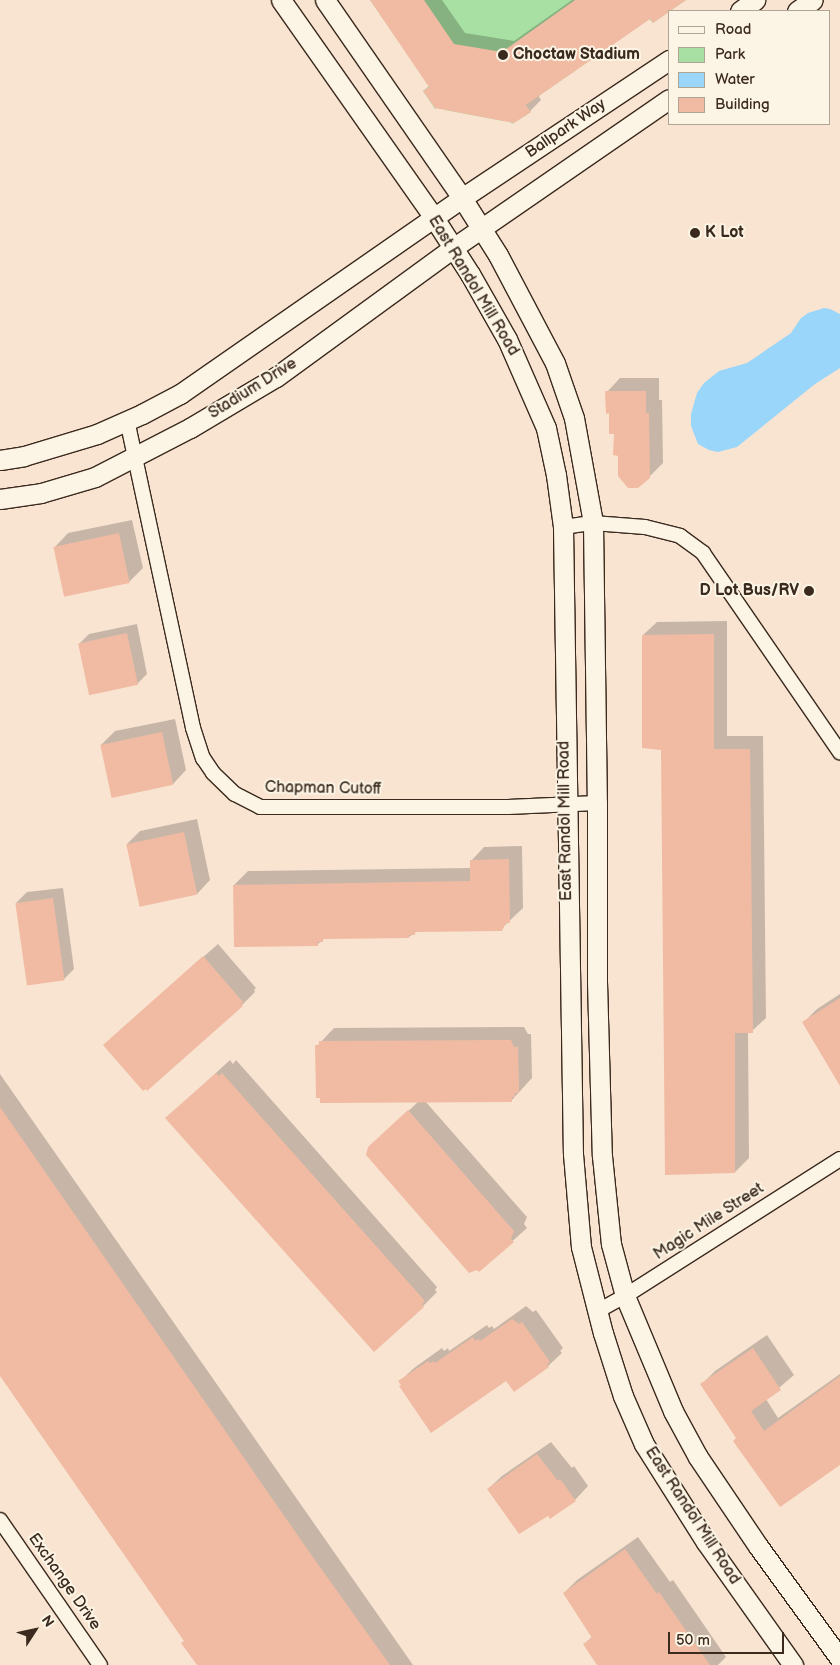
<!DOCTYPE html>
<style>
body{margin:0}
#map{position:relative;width:840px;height:1665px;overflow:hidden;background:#f9e4d1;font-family:"Balsamiq Sans",sans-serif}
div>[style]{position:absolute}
.green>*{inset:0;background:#a8dfa2}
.water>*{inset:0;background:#99d6fa}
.shadow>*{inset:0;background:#0003}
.building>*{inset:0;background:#f1bba3;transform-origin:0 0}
.roads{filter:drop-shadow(1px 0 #3b2a1e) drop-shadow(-1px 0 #3b2a1e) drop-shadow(0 1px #3b2a1e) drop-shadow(0 -1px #3b2a1e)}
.street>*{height:14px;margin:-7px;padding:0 7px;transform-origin:7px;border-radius:7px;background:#fcf5e5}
.secondary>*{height:19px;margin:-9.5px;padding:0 9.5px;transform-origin:9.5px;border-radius:9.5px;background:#fcf5e5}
.dots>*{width:14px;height:14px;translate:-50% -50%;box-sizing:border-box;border:2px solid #fcf5e5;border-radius:50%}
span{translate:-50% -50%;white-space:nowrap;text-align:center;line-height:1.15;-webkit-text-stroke:4px #fcf5e5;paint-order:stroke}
.poi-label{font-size:16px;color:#3b2a1e;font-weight:700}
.left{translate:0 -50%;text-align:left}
.right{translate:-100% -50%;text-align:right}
.street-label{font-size:16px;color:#3b2a1e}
.legend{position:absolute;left:668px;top:10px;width:162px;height:115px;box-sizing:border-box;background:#fcf5e5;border:1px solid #afa495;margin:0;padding:6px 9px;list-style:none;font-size:15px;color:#3b2a1e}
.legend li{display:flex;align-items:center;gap:10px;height:25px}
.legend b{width:25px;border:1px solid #afa495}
.north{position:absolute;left:10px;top:1605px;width:50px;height:50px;-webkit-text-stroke:4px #fcf5e5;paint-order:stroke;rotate:55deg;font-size:14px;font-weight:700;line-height:20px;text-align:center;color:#3b2a1e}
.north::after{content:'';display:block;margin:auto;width:18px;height:22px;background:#3b2a1e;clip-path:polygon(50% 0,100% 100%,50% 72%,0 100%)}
.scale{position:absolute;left:668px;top:1632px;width:116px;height:22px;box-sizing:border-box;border:2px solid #3b2a1e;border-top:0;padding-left:6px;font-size:15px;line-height:18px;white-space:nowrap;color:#3b2a1e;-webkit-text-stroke:4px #fcf5e5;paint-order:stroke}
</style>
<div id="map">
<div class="green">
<div style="clip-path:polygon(370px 0,686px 0,653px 23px,649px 19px,526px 105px,531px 112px,512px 124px,508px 118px,503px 121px,445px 110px,441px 105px,435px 109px,423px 91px,429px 86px)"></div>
</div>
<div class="water">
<div style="clip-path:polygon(824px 308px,830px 309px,840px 314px,840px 368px,815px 384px,737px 447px,718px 452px,709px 450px,698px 444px,691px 426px,691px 414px,697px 393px,704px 383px,719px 371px,747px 363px,791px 333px,801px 318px,808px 313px)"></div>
</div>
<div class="shadow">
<div style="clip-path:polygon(371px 0,442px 0,465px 33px,514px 41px,572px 0,684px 0,650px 17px,538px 95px,541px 100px,530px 111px,424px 91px,430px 86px)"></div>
<div style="clip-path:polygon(620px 378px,659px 378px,659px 400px,662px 400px,663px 463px,649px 477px,619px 455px,607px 392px)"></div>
<div style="clip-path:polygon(132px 520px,143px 568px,129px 582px,55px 547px,68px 533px)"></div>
<div style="clip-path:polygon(727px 621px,727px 736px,763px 736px,766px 1018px,752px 1031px,748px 1031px,749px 1158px,735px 1172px,643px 635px,657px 622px)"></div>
<div style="clip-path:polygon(137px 624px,147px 674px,137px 684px,79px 644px,89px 634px)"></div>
<div style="clip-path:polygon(175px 719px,186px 770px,173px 784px,112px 797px,101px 745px,115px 731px)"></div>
<div style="clip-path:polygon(197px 819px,210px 880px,197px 894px,127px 844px,140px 831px)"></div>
<div style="clip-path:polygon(522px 846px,523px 908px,501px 929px,417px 931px,409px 937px,325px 938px,317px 945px,234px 885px,248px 871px,471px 868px,471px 861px,484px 847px)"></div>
<div style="clip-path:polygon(63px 888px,74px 969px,64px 979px,16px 903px,27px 892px)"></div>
<div style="clip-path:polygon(218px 944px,256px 988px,254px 990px,255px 992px,242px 1005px,118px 1032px)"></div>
<div style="clip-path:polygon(840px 994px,840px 1081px,804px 1022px,817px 1009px)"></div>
<div style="clip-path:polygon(524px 1027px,528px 1034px,531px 1034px,532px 1078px,511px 1101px,425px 1101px,527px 1217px,524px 1224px,527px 1228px,479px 1271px,384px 1134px,419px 1101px,317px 1046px,334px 1028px)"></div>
<div style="clip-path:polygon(230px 1060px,233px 1064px,236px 1060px,437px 1287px,435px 1290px,437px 1292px,423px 1306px,181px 1105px)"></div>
<div style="clip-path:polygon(0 1074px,413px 1665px,199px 1665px,186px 1640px,0 1374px)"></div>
<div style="clip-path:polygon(526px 1306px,533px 1312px,536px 1310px,563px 1348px,560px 1351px,562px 1353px,548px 1366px,507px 1379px,402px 1384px,400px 1381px,414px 1368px,442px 1348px,444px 1351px,448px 1348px,449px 1351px,487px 1325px,489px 1328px,492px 1326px,494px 1329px)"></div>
<div style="clip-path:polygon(767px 1335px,794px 1375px,766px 1399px,778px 1418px,840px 1374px,840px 1464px,738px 1438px,702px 1384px,715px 1371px)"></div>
<div style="clip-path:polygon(551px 1442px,572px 1468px,574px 1466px,588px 1486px,575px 1500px,548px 1514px,488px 1489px,502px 1476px)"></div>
<div style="clip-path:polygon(638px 1537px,670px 1582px,673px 1580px,726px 1657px,718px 1665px,599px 1665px,584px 1644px,592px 1637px,564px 1593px,577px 1580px)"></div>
</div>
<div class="building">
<div style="clip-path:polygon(370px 0,424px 0,454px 44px,502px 52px,575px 0,686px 0,653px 23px,650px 19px,526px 105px,531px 112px,514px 123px,435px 108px,423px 91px,429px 87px)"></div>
<div style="clip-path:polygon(605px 391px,646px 391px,646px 413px,649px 413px,650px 478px,638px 488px,628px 488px,618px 476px,618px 456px,613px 455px,614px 434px,609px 434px,609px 413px,606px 414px)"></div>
<div style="left:119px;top:533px;width:51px;height:67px;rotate:78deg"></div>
<div style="left:127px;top:633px;width:53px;height:50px;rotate:78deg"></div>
<div style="clip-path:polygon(714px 634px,714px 749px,750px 749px,753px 1033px,735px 1033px,735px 1173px,665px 1175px,661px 750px,642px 748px,642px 635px)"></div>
<div style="left:162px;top:732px;width:54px;height:63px;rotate:78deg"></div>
<div style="left:184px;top:832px;width:64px;height:59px;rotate:78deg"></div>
<div style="clip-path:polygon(509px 859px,510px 923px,506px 923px,502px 931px,415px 932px,415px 935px,409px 935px,409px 938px,323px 939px,323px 942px,318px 942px,318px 946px,234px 947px,233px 885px,470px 881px,470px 860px)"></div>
<div style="left:53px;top:898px;width:83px;height:38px;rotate:82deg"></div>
<div style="clip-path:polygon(203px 956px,243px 1002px,241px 1004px,243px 1006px,147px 1091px,146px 1089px,143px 1091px,103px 1045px)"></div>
<div style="clip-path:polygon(840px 998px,840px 1086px,802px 1022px)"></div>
<div style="clip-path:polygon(511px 1040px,514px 1047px,518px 1047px,519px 1087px,519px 1093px,515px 1093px,515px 1097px,512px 1097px,512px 1102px,320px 1103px,320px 1098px,316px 1098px,315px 1045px,319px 1045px,319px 1041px)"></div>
<div style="clip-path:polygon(216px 1073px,219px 1076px,222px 1073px,425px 1301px,422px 1304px,424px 1307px,374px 1352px,165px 1118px)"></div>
<div style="clip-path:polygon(0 1107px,310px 1553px,390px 1665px,197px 1665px,181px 1643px,184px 1641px,0 1376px)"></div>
<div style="clip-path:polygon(408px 1110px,514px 1231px,511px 1239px,514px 1242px,479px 1272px,477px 1270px,469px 1273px,366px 1155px,368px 1147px)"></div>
<div style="clip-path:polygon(512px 1319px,519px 1324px,522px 1322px,550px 1362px,547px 1364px,549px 1367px,514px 1392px,506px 1381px,431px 1433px,399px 1386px,401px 1385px,398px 1381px,428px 1361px,430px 1363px,434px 1361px,435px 1363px,473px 1337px,475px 1341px,478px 1339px,480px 1341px)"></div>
<div style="clip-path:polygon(753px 1348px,781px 1390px,751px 1411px,764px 1431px,840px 1376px,840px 1465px,780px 1507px,733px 1441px,736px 1438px,700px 1384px)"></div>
<div style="clip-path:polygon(537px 1454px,558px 1481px,560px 1479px,576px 1501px,550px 1519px,548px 1516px,519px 1534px,487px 1489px)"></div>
<div style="clip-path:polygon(625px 1549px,657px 1594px,659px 1592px,710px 1665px,597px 1665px,583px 1644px,592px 1638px,563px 1593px)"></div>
</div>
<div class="roads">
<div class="street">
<div style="left:127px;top:420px;width:315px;rotate:77.9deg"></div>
<div style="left:193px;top:728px;width:32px;rotate:72deg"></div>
<div style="left:203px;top:758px;width:18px;rotate:56deg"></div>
<div style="left:213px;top:773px;width:30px;rotate:44deg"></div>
<div style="left:235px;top:794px;width:28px;rotate:27deg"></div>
<div style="left:260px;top:807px;width:248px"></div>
<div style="left:508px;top:807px;width:89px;rotate:-2.6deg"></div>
<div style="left:563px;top:527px;width:30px;rotate:-8deg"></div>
<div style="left:593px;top:523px;width:52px;rotate:4.4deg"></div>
<div style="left:645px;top:527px;width:36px;rotate:14deg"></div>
<div style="left:680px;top:536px;width:29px;rotate:36deg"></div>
<div style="left:703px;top:553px;width:242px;rotate:55.5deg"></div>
<div style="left:596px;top:1312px;width:33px;rotate:-29deg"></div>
<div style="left:625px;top:1296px;width:255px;rotate:-32.5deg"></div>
<div style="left:0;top:1520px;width:176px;rotate:55.4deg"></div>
</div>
<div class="secondary">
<div style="left:281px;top:0;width:266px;rotate:54.9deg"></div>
<div style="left:434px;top:218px;width:67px;rotate:57.3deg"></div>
<div style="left:470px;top:274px;width:75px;rotate:60.4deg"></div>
<div style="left:507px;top:339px;width:97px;rotate:66.3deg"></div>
<div style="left:546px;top:428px;width:48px;rotate:78deg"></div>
<div style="left:556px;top:475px;width:52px;rotate:82.3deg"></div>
<div style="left:563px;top:527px;width:627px;rotate:89.09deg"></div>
<div style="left:573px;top:1154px;width:93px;rotate:85.1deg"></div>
<div style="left:581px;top:1247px;width:89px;rotate:75.7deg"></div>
<div style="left:603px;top:1333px;width:66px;rotate:72.4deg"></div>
<div style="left:623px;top:1396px;width:52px;rotate:66.4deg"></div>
<div style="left:644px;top:1444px;width:116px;rotate:57.7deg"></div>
<div style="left:706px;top:1542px;width:151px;rotate:54.7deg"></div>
<div style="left:325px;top:0;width:241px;rotate:55.3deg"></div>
<div style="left:462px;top:198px;width:67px;rotate:57.7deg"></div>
<div style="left:498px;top:255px;width:122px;rotate:62.2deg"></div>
<div style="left:555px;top:363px;width:58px;rotate:70.9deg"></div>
<div style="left:574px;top:418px;width:107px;rotate:79.7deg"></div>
<div style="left:593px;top:523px;width:280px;rotate:89.2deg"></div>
<div style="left:597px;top:803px;width:179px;rotate:90deg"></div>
<div style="left:597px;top:982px;width:174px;rotate:88.4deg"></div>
<div style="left:602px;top:1156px;width:88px;rotate:84.2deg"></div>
<div style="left:611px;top:1244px;width:54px;rotate:74.9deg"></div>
<div style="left:625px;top:1296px;width:125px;rotate:67.3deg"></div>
<div style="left:673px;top:1411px;width:52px;rotate:61.5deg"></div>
<div style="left:698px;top:1457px;width:107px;rotate:56deg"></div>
<div style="left:758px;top:1546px;width:140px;rotate:54deg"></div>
<div style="left:740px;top:11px;width:19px;rotate:-36deg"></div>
<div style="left:797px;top:11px;width:19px;rotate:-35deg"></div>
<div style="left:0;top:460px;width:24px;rotate:-9deg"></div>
<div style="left:24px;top:456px;width:76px;rotate:-16.8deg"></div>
<div style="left:97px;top:434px;width:49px;rotate:-24deg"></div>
<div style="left:142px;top:414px;width:43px;rotate:-27.8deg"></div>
<div style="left:180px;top:394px;width:343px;rotate:-34.8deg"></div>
<div style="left:462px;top:198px;width:249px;rotate:-33.7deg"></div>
<div style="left:0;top:499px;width:41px;rotate:-8.3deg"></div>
<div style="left:41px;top:493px;width:56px;rotate:-16.5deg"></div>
<div style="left:95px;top:477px;width:107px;rotate:-27.3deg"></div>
<div style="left:190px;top:428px;width:100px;rotate:-30.7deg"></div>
<div style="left:276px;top:377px;width:219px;rotate:-36.1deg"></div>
<div style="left:453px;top:248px;width:262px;rotate:-34.6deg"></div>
</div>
</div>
<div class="dots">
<div style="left:503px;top:55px;background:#3b2a1e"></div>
<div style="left:695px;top:233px;background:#3b2a1e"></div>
<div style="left:809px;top:591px;background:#3b2a1e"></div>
</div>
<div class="poi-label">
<span class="left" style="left:513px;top:55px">Choctaw Stadium</span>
<span class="left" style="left:705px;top:233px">K Lot</span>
<span class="right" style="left:799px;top:591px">D Lot Bus/RV</span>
</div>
<div class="street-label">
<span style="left:566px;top:129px;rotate:-34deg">Ballpark Way</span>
<span style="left:473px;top:286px;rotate:59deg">East Randol Mill Road</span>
<span style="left:253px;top:389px;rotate:-32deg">Stadium Drive</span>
<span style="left:323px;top:789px;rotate:1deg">Chapman Cutoff</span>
<span style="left:566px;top:821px;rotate:-91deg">East Randol Mill Road</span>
<span style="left:709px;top:1222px;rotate:-33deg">Magic Mile Street</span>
<span style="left:692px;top:1516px;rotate:57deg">East Randol Mill Road</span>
<span style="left:64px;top:1582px;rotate:55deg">Exchange Drive</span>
</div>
<ul class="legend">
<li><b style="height:6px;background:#fcf5e5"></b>Road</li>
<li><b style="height:14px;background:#a8dfa2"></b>Park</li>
<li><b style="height:14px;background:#99d6fa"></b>Water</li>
<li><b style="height:14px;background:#f1bba3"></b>Building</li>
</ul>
<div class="north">N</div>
<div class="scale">50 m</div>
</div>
